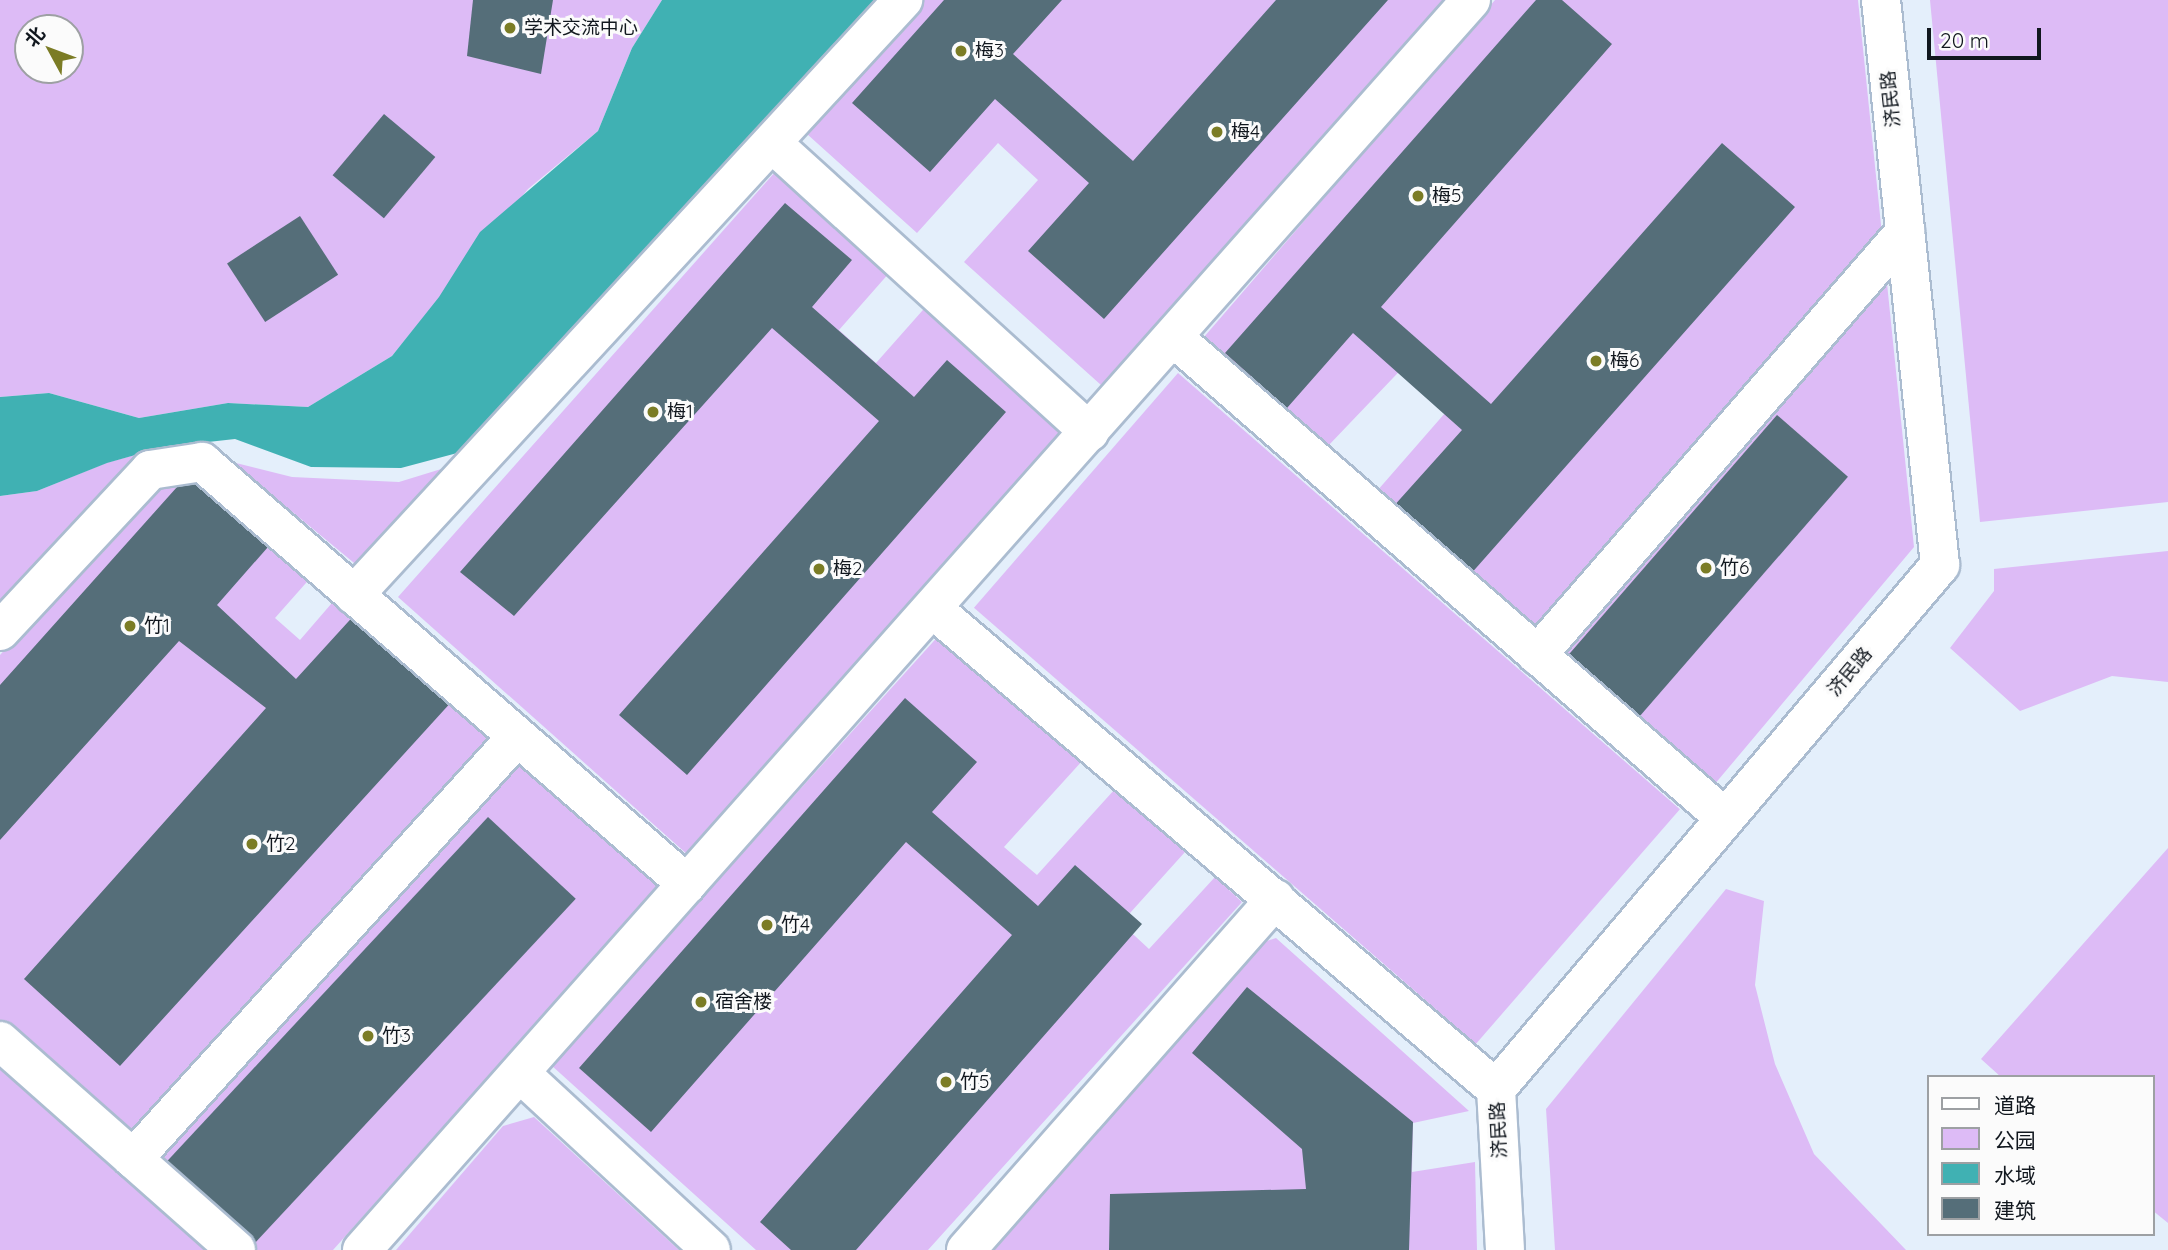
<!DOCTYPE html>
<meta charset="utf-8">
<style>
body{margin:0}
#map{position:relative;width:2168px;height:1250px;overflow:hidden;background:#e4effb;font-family:Quicksand,"Noto Sans SC",sans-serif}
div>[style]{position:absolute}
.green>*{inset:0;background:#ddbbf6;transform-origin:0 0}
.water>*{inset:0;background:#40b1b3}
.building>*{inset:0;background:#556e79;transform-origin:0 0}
.roads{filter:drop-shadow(2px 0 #abbcd0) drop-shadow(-2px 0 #abbcd0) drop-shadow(0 2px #abbcd0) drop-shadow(0 -2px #abbcd0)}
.minor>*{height:38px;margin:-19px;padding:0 19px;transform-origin:19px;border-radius:19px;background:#fff}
.dots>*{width:19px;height:19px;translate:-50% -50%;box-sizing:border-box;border:4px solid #fbfbfb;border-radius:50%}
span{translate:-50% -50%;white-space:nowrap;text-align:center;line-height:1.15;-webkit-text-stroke:6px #fbfbfb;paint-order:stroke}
.poi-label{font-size:19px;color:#11171e}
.left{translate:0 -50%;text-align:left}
.street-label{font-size:19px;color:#11171e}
.legend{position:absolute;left:1927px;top:1075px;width:228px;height:161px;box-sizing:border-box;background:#fbfbfb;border:2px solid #9da0a3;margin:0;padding:9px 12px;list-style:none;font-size:21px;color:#11171e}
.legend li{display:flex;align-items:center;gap:14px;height:35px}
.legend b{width:35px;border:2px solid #9da0a3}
.north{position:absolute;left:14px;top:14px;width:70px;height:70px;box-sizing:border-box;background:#fbfbfb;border:2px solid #9da0a3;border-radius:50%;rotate:311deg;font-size:19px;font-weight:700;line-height:28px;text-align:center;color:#11171e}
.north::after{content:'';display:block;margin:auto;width:24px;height:32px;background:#7b7c25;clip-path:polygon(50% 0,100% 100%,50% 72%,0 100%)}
.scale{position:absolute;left:1927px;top:28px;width:114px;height:32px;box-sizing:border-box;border:4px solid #11171e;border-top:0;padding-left:9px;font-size:21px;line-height:24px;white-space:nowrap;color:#11171e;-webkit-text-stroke:5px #fbfbfb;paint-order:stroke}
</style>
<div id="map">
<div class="green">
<div style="clip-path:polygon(evenodd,0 0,662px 0,632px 48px,598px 131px,528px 189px,392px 356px,308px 407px,228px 403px,139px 418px,49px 393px,0 397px,0 0,28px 28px,70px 28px,70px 70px,28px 70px,28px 28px)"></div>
<div style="clip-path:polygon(909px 0,1445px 0,1101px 385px,964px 262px,1038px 180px,998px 143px,917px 233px,797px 125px)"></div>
<div style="clip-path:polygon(1495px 0,1858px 0,1914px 547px,1714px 785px,1377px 491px,1459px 397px,1414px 356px,1328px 446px,1204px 337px)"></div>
<div style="clip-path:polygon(1930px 0,2168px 0,2168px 502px,1980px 522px)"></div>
<div style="clip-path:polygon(776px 171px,890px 272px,839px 330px,876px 363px,930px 302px,1069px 425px,688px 855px,398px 597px)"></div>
<div style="left:1178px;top:373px;width:665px;height:311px;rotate:41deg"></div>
<div style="clip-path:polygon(190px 444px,321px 566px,275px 618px,300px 640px,344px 589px,503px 736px,130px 1140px,0 1024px,0 655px)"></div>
<div style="clip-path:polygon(142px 453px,150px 470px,0 636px,0 496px,37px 491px,106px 463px)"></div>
<div style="clip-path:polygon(232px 462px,292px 477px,399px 482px,464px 462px,365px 572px)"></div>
<div style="clip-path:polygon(2168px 551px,2168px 682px,2112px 676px,2020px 711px,1950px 648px,1994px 591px,1994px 569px)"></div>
<div style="clip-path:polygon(942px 632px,1083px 760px,1004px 847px,1037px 875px,1115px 789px,1185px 852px,1121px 923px,1149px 949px,1215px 877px,1242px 902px,928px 1250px,756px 1250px,551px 1065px)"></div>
<div style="clip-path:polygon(517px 754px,662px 882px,333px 1250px,0 1250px,0 1041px,133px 1159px)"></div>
<div style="clip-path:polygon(2168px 848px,2168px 1223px,2152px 1210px,2152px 1077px,2001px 1077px,1981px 1059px)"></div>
<div style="clip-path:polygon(1726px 889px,1764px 901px,1755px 985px,1775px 1064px,1814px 1154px,1906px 1250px,1555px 1250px,1546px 1109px)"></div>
<div style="clip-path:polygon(1276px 938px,1469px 1111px,1413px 1123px,1412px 1172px,1475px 1162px,1477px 1250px,986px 1250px,1252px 946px)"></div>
<div style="clip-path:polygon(534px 1117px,679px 1250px,396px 1250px,503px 1126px)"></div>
</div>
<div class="water">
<div style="clip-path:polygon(662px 0,883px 0,476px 448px,401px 468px,311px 467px,235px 439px,190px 444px,167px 446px,107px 463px,37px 491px,0 496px,0 397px,49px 393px,139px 418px,228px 403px,308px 407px,392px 356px,439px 297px,480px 232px,598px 131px,632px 48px)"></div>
</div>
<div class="building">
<div style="clip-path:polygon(473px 0,553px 0,541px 74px,467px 56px)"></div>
<div style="clip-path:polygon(944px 0,1062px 0,1013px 54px,1133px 161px,1276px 0,1388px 0,1104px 319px,1028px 251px,1089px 183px,995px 99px,930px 172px,852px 103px)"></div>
<div style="clip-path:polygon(1536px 0,1562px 0,1612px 44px,1381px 307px,1491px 404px,1722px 143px,1795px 207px,1469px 576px,1392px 508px,1462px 430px,1353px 333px,1287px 408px,1225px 353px)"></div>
<div style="left:384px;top:114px;width:67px;height:80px;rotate:40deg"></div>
<div style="clip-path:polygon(785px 203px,852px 260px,812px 307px,914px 397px,947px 360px,1006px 412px,687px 775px,619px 715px,879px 421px,772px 328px,514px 616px,460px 572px)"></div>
<div style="left:300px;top:216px;width:70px;height:87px;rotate:57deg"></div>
<div style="left:1777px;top:415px;width:94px;height:325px;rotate:41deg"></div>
<div style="clip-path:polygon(194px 468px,275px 539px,217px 605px,296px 679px,358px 611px,454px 699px,120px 1066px,24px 979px,266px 708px,179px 641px,0 840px,0 685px)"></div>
<div style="clip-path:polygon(905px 698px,977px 762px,932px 812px,1038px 906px,1075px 865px,1142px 924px,856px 1250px,791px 1250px,760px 1222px,1012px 935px,906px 842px,651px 1132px,579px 1068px)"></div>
<div style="left:488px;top:817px;width:120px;height:486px;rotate:43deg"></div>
<div style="clip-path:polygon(1247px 987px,1413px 1122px,1409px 1250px,1109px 1250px,1110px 1194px,1306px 1189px,1302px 1149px,1192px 1053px)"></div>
</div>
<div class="roads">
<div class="minor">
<div style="left:773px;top:144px;width:428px;rotate:42.3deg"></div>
<div style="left:1173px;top:337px;width:732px;rotate:41.07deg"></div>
<div style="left:354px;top:595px;width:810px;rotate:-47.3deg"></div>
<div style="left:933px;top:609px;width:740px;rotate:40.45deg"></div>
<div style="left:0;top:631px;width:220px;rotate:-47deg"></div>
<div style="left:150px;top:470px;width:53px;rotate:-8.7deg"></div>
<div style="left:202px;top:462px;width:643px;rotate:41.03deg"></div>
<div style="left:1537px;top:655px;width:561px;rotate:-48.98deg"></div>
<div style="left:0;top:1041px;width:315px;rotate:41.5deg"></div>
<div style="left:520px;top:1073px;width:260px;rotate:42.8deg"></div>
<div style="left:133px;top:1159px;width:571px;rotate:-47.7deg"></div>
<div style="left:362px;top:1250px;width:1671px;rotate:-48.42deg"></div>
<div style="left:966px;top:1250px;width:468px;rotate:-48.6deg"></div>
<div style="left:1505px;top:1250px;width:161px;rotate:-93.2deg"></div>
<div style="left:1496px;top:1089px;width:687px;rotate:-49.72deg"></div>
<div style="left:1940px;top:565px;width:568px;rotate:-95.96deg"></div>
</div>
</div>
<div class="dots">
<div style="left:510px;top:28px;background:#7b7c25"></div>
<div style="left:961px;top:51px;background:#7b7c25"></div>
<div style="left:1217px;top:132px;background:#7b7c25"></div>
<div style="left:1418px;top:196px;background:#7b7c25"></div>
<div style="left:1596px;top:361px;background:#7b7c25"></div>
<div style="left:653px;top:412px;background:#7b7c25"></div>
<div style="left:1706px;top:568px;background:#7b7c25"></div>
<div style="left:819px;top:569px;background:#7b7c25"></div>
<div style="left:130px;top:626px;background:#7b7c25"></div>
<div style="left:252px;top:844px;background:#7b7c25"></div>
<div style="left:767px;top:925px;background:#7b7c25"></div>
<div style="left:701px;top:1002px;background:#7b7c25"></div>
<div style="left:368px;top:1036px;background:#7b7c25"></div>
<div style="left:946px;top:1082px;background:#7b7c25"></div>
</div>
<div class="poi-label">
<span class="left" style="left:524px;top:28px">学术交流中心</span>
<span class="left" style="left:975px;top:51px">梅3</span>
<span class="left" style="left:1231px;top:132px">梅4</span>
<span class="left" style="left:1432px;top:196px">梅5</span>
<span class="left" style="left:1610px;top:361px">梅6</span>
<span class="left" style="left:667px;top:412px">梅1</span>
<span class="left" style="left:1720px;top:568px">竹6</span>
<span class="left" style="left:833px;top:569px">梅2</span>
<span class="left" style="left:144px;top:626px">竹1</span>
<span class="left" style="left:266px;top:844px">竹2</span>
<span class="left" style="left:781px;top:925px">竹4</span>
<span class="left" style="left:715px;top:1002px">宿舍楼</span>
<span class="left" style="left:382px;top:1036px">竹3</span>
<span class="left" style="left:960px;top:1082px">竹5</span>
</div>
<div class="street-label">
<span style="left:1891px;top:99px;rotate:-96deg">济民路</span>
<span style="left:1850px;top:672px;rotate:-50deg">济民路</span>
<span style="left:1499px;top:1130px;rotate:-93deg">济民路</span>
</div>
<ul class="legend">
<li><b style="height:9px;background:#fff"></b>道路</li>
<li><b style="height:19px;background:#ddbbf6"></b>公园</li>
<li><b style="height:19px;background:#40b1b3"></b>水域</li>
<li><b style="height:19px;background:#556e79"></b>建筑</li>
</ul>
<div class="north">北</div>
<div class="scale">20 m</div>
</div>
